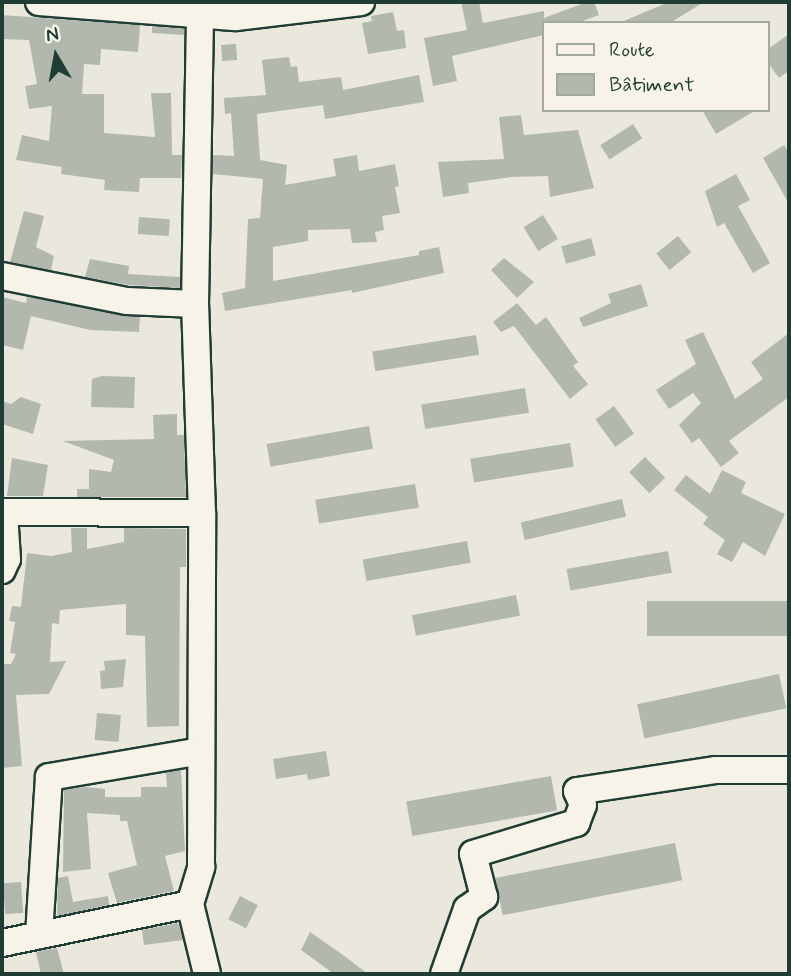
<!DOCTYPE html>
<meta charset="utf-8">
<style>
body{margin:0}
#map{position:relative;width:791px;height:976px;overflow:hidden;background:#eae8dd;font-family:Mynerve,sans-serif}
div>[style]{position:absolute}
.building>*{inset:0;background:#b2b8ae;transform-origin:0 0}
.roads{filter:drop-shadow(2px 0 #1f3d34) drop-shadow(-2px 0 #1f3d34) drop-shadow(0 2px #1f3d34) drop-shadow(0 -2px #1f3d34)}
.minor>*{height:26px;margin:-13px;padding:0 13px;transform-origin:13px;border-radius:13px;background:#f7f3e8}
span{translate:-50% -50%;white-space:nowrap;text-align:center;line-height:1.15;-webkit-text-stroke:7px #f7f3e8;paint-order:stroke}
.frame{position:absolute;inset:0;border:4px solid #1f3d34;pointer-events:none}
.legend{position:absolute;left:542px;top:21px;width:228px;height:91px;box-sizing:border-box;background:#f7f3e8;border:2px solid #a1aaa0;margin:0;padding:9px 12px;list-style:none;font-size:21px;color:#1f3d34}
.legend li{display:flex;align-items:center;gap:14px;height:35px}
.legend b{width:35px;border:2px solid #a1aaa0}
.north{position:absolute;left:21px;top:21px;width:70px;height:70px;-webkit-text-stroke:5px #f7f3e8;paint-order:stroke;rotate:350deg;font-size:19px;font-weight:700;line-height:28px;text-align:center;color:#1f3d34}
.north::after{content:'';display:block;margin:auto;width:24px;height:32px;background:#1f3d34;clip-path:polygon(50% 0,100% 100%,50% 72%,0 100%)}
</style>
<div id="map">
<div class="building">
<div style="clip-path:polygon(461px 2px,479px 2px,483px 23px,544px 11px,544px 18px,587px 2px,594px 2px,599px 15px,577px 23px,544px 23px,544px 35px,452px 56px,457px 81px,433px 86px,424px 38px,467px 30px)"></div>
<div style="clip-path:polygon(669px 2px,704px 2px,670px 23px,619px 23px)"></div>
<div style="clip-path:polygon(393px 12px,397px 31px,404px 30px,406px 48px,368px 54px,362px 23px,372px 21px,371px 16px)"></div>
<div style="clip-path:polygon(2px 15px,140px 25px,138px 52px,101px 49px,100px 65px,84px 64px,82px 94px,104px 94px,104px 133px,155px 137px,151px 93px,171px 93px,172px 155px,182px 155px,181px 178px,140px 178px,139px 192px,104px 190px,105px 180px,61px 174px,62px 167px,16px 160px,22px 135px,49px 141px,52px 106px,29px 109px,25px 86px,37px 84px,29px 40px,2px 39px)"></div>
<div style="clip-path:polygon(152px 26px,184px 29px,184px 35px,152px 33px)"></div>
<div style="clip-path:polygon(789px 34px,789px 71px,779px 78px,768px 63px,768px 49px)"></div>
<div style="left:236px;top:44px;width:16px;height:15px;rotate:86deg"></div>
<div style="clip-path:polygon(289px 57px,291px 67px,297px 66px,299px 82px,341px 77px,343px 90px,419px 75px,424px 102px,325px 119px,323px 105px,257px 114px,260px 160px,287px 165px,285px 185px,336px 176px,333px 159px,357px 155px,359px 171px,395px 164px,399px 186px,395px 187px,400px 213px,382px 216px,384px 230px,375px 232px,377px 242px,352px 243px,350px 229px,308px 230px,308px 241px,273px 247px,273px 281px,419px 255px,419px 251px,439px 247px,444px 273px,352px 293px,352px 290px,225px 311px,222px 293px,245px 288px,248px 219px,260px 218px,263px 179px,213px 174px,213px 155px,234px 156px,231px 113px,225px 114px,224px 98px,266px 95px,262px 60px)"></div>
<div style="clip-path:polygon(702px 110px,756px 110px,716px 134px)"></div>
<div style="clip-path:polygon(521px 115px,524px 135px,578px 130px,594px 188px,550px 197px,548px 176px,511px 177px,468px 183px,469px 193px,443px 197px,438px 162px,504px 159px,499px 117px)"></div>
<div style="left:633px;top:124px;width:17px;height:39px;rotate:57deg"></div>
<div style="clip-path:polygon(784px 145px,789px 153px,789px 204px,763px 158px)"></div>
<div style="clip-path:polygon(736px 174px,750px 200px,738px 206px,770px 263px,753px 273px,724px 223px,717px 227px,705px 191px)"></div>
<div style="clip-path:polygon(24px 211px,44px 216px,36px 247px,54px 256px,51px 270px,10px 262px)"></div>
<div style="left:543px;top:215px;width:28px;height:23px;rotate:58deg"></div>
<div style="left:139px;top:217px;width:31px;height:17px;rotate:4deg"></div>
<div style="left:678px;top:236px;width:21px;height:28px;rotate:51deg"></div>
<div style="left:591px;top:238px;width:18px;height:31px;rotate:74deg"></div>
<div style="clip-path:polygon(504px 258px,534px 282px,517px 298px,491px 270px)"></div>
<div style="clip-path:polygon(90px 259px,129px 266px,128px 274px,180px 277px,180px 288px,129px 285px,85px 277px)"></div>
<div style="clip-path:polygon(641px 284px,648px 306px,583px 327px,579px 318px,611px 303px,608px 294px)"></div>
<div style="clip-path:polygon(2px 297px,26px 303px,27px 297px,140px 317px,139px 332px,90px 330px,31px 316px,23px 350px,2px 345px)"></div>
<div style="clip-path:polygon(517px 303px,536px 325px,546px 317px,578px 362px,573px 366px,588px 384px,570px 399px,514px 326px,501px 332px,493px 322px)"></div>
<div style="clip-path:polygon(703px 332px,735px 399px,763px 379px,751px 362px,789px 333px,789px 397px,729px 441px,739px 453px,721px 467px,699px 438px,692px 443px,679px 425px,701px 403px,693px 393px,669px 409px,656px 390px,696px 364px,685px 340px)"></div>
<div style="left:476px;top:335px;width:20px;height:105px;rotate:81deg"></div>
<div style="clip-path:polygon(102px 376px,135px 377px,134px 408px,91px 407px,92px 379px)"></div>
<div style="left:525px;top:388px;width:25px;height:105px;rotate:81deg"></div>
<div style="clip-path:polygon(21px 397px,41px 404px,33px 434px,2px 424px,2px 401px,11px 404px)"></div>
<div style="left:614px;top:406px;width:34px;height:23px;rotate:54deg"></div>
<div style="clip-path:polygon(177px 414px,177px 435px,184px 435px,186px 497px,77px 497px,77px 489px,89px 489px,89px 469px,111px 472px,114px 460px,63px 441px,154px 439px,153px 415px)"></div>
<div style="left:369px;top:426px;width:23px;height:104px;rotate:80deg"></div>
<div style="left:570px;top:443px;width:24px;height:101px;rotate:81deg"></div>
<div style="left:645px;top:457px;width:29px;height:22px;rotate:46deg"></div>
<div style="clip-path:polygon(12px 458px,48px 465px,43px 496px,7px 496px)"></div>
<div style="clip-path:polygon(722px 470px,746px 482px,741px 493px,785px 514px,765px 556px,743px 542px,732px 562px,717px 554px,725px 540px,703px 524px,708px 517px,674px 490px,686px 475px,710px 494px)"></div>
<div style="left:415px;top:484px;width:24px;height:101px;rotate:81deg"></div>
<div style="left:622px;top:499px;width:18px;height:104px;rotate:77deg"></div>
<div style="clip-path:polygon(71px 528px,87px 528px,87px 549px,124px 542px,124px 528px,186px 529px,186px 567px,180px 567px,179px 726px,147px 727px,145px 636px,126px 635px,126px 604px,60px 610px,59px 624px,52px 623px,50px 662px,66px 661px,49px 694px,16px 695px,22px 766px,2px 768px,2px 664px,11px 664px,16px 654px,10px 653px,15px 622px,9px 621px,12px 606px,21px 607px,27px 553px,51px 556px,72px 552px)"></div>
<div style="left:467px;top:541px;width:22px;height:106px;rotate:80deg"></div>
<div style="left:668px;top:551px;width:22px;height:103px;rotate:80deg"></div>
<div style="left:516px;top:595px;width:21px;height:106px;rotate:79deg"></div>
<div style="left:789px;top:601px;width:35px;height:142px;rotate:90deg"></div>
<div style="clip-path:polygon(126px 659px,123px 687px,101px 689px,100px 671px,105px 670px,104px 661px)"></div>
<div style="left:779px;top:674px;width:35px;height:145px;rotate:78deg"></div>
<div style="left:97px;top:713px;width:24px;height:27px;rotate:5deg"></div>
<div style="clip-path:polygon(326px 751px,330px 776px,308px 780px,307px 774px,276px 779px,273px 759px)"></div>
<div style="clip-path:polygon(181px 770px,185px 851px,165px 856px,174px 891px,117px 903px,108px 873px,137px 865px,127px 821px,120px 821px,120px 815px,87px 813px,91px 869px,63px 872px,64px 790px,86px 787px,105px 789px,105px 797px,141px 797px,141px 787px,167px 787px,166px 773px)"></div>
<div style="left:551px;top:776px;width:35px;height:147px;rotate:80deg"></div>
<div style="left:675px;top:843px;width:38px;height:183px;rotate:79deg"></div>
<div style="clip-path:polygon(68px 876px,73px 902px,108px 896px,109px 905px,57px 916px,58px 878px)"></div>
<div style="left:21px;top:882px;width:31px;height:18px;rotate:86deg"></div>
<div style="left:240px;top:896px;width:20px;height:26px;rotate:27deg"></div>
<div style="clip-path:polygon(178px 923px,183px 940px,144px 945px,142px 930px)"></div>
<div style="clip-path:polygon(310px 932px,343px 955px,368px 974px,334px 974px,301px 950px)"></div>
<div style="clip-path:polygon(57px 948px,64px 974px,41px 974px,36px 952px)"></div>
</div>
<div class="roads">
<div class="minor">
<div style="left:39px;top:2px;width:198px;rotate:4.4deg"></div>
<div style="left:236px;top:17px;width:126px;rotate:-6.8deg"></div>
<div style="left:2px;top:276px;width:127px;rotate:11.3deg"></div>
<div style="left:127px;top:301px;width:68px;rotate:2.5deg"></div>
<div style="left:2px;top:512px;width:200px;rotate:0.3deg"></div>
<div style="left:2px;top:570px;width:12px;rotate:-66deg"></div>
<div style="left:7px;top:559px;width:47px;rotate:-93.7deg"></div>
<div style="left:190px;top:904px;width:39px;rotate:-73deg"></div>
<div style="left:201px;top:867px;width:354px;rotate:-89.8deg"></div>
<div style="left:202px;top:513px;width:209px;rotate:-91.9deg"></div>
<div style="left:195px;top:304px;width:290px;rotate:-89deg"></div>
<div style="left:190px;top:904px;width:72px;rotate:76.3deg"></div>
<div style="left:39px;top:935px;width:158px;rotate:-86.4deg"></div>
<div style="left:49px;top:777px;width:154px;rotate:-9.7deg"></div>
<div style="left:2px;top:943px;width:192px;rotate:-11.7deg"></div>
<div style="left:444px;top:974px;width:69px;rotate:-70.5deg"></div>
<div style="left:467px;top:909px;width:21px;rotate:-35deg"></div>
<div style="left:484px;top:897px;width:44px;rotate:-104.3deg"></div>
<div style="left:473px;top:854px;width:108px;rotate:-16.8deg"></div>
<div style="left:576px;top:823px;width:19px;rotate:-69deg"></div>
<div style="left:583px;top:805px;width:15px;rotate:-113deg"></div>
<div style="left:577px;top:791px;width:141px;rotate:-8.6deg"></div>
<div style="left:716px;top:770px;width:73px"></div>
</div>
</div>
<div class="frame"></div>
<ul class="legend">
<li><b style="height:9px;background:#f7f3e8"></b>Route</li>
<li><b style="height:19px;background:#b2b8ae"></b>Bâtiment</li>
</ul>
<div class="north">N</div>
</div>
